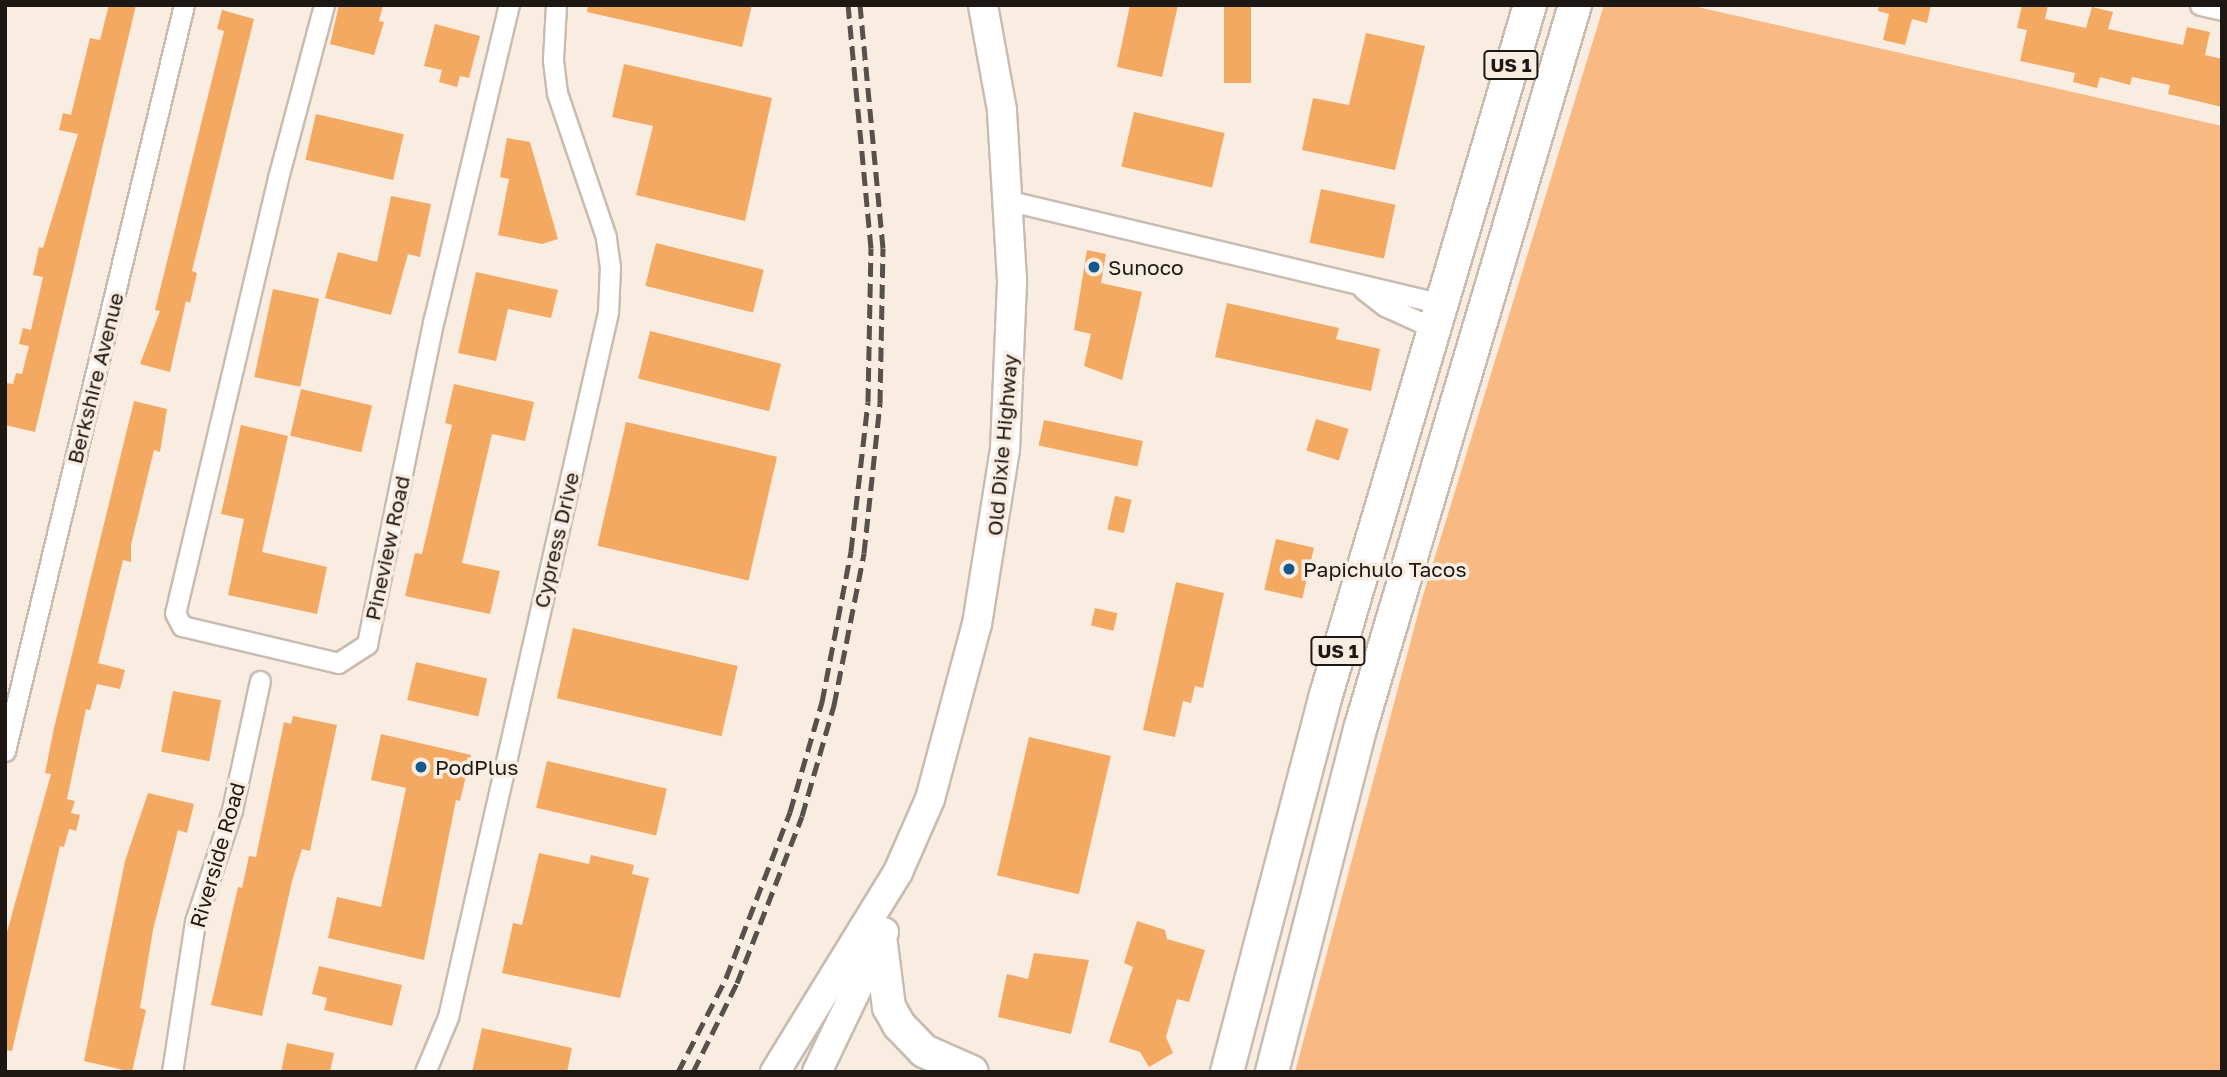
<!DOCTYPE html>
<style>
body{margin:0}
#map{position:relative;width:2227px;height:1077px;overflow:hidden;background:#f9ece1;font-family:"Golos Text",sans-serif}
div>[style]{position:absolute}
.green>*{inset:0;background:#f8ba82}
.building>*{inset:0;background:#f4a963;transform-origin:0 0}
.roads{filter:drop-shadow(2px 0 #c8bcb1) drop-shadow(-2px 0 #c8bcb1) drop-shadow(0 2px #c8bcb1) drop-shadow(0 -2px #c8bcb1)}
.street>*{height:19px;margin:-9.5px;padding:0 9.5px;transform-origin:9.5px;border-radius:9.5px;background:#fff}
.secondary>*{height:28px;margin:-14px;padding:0 14px;transform-origin:14px;border-radius:14px;background:#fff}
.primary>*{height:32px;margin:-16px;padding:0 16px;transform-origin:16px;border-radius:16px;background:#fff}
.rail>*{height:5px;margin-top:-2.5px;transform-origin:0;background:repeating-linear-gradient(90deg,#58504b 0 14px,transparent 0 21px)}
.dots>*{width:19px;height:19px;translate:-50% -50%;box-sizing:border-box;border:4px solid #f9ece1;border-radius:50%}
span{translate:-50% -50%;white-space:nowrap;text-align:center;line-height:1.15;-webkit-text-stroke:7px #f9ece1;paint-order:stroke}
.shield-label span{padding:2px 5px;background:#f9ece1;border:2px solid;border-radius:5px;-webkit-text-stroke-width:0}
.shield-label{font-size:19px;color:#1d1814;font-weight:700}
.poi-label{font-size:21px;color:#1d1814}
.left{translate:0 -50%;text-align:left}
.street-label{font-size:21px;color:#1d1814}
.frame{position:absolute;inset:0;border:7px solid #1d1814;pointer-events:none}
</style>
<div id="map">
<div class="green">
<div style="clip-path:polygon(1604px 5px,1689px 5px,2222px 126px,2222px 1072px,1295px 1072px,1422px 599px)"></div>
</div>
<div class="building">
<div style="clip-path:polygon(109px 5px,136px 5px,35px 432px,5px 425px,5px 383px,13px 384px,16px 373px,22px 374px,29px 346px,19px 344px,23px 328px,31px 330px,43px 277px,33px 275px,39px 247px,43px 248px,78px 134px,59px 130px,63px 113px,71px 115px,90px 38px,100px 40px)"></div>
<div style="clip-path:polygon(339px 5px,383px 5px,379px 21px,384px 22px,374px 55px,330px 44px)"></div>
<div style="clip-path:polygon(588px 5px,752px 5px,742px 47px,587px 12px)"></div>
<div style="clip-path:polygon(1130px 5px,1178px 5px,1162px 77px,1117px 67px)"></div>
<div style="left:1224px;top:5px;width:27px;height:78px"></div>
<div style="clip-path:polygon(1879px 5px,1931px 5px,1927px 23px,1912px 19px,1905px 45px,1883px 40px,1889px 14px,1878px 11px)"></div>
<div style="clip-path:polygon(2022px 5px,2048px 5px,2045px 19px,2086px 28px,2092px 7px,2113px 12px,2108px 29px,2183px 45px,2187px 27px,2210px 32px,2205px 55px,2222px 59px,2222px 107px,2168px 94px,2170px 85px,2132px 77px,2130px 85px,2100px 77px,2097px 88px,2073px 82px,2075px 73px,2020px 61px,2027px 30px,2017px 28px)"></div>
<div style="clip-path:polygon(222px 10px,254px 19px,192px 271px,197px 273px,190px 303px,186px 301px,170px 372px,140px 364px,160px 311px,155px 310px,224px 31px,217px 29px)"></div>
<div style="clip-path:polygon(435px 24px,480px 36px,469px 78px,460px 76px,457px 87px,439px 82px,442px 70px,424px 66px)"></div>
<div style="clip-path:polygon(1366px 33px,1425px 46px,1395px 170px,1302px 150px,1313px 98px,1349px 105px)"></div>
<div style="clip-path:polygon(624px 64px,772px 98px,745px 221px,636px 195px,653px 126px,612px 117px)"></div>
<div style="left:1134px;top:112px;width:93px;height:56px;rotate:13deg"></div>
<div style="left:316px;top:114px;width:90px;height:47px;rotate:13deg"></div>
<div style="clip-path:polygon(507px 138px,530px 142px,558px 239px,542px 244px,498px 235px,509px 179px,500px 177px)"></div>
<div style="left:1321px;top:189px;width:76px;height:55px;rotate:12deg"></div>
<div style="clip-path:polygon(391px 196px,431px 204px,420px 257px,408px 254px,391px 315px,325px 298px,338px 252px,377px 262px)"></div>
<div style="left:656px;top:243px;width:111px;height:44px;rotate:14deg"></div>
<div style="clip-path:polygon(1087px 250px,1106px 254px,1101px 283px,1142px 292px,1122px 380px,1084px 366px,1091px 334px,1074px 330px)"></div>
<div style="clip-path:polygon(476px 272px,558px 290px,551px 318px,508px 309px,496px 361px,458px 353px)"></div>
<div style="left:273px;top:289px;width:47px;height:90px;rotate:12deg"></div>
<div style="clip-path:polygon(1227px 303px,1339px 328px,1336px 339px,1380px 349px,1371px 391px,1215px 357px)"></div>
<div style="left:650px;top:331px;width:135px;height:49px;rotate:14deg"></div>
<div style="clip-path:polygon(454px 384px,534px 402px,525px 441px,492px 434px,462px 563px,500px 571px,490px 614px,405px 596px,415px 553px,422px 554px,452px 425px,445px 423px)"></div>
<div style="left:301px;top:389px;width:73px;height:48px;rotate:13deg"></div>
<div style="clip-path:polygon(134px 401px,167px 409px,160px 452px,154px 450px,131px 545px,131px 562px,123px 560px,98px 663px,125px 670px,120px 689px,97px 684px,90px 710px,86px 709px,67px 799px,75px 801px,71px 813px,80px 815px,76px 831px,69px 829px,64px 847px,60px 846px,12px 1051px,5px 1050px,5px 939px,51px 774px,45px 773px,54px 728px)"></div>
<div style="left:1316px;top:419px;width:34px;height:33px;rotate:17deg"></div>
<div style="left:1044px;top:420px;width:101px;height:26px;rotate:12deg"></div>
<div style="left:626px;top:422px;width:155px;height:127px;rotate:13deg"></div>
<div style="clip-path:polygon(241px 425px,288px 436px,262px 552px,327px 567px,317px 614px,228px 595px,244px 519px,221px 514px)"></div>
<div style="left:1115px;top:496px;width:17px;height:34px;rotate:13deg"></div>
<div style="left:1276px;top:539px;width:39px;height:52px;rotate:13deg"></div>
<div style="clip-path:polygon(1176px 582px,1224px 593px,1203px 688px,1195px 686px,1191px 703px,1183px 701px,1175px 737px,1143px 730px)"></div>
<div style="left:1095px;top:608px;width:23px;height:18px;rotate:13deg"></div>
<div style="left:573px;top:628px;width:169px;height:72px;rotate:13deg"></div>
<div style="left:416px;top:662px;width:73px;height:39px;rotate:13deg"></div>
<div style="left:173px;top:691px;width:49px;height:62px;rotate:11deg"></div>
<div style="clip-path:polygon(293px 716px,337px 725px,310px 851px,302px 849px,292px 881px,262px 1016px,211px 1005px,238px 887px,242px 888px,249px 856px,256px 857px,284px 722px,291px 724px)"></div>
<div style="clip-path:polygon(381px 734px,471px 755px,460px 801px,456px 800px,424px 960px,328px 938px,337px 897px,381px 907px,406px 788px,371px 780px)"></div>
<div style="left:1029px;top:737px;width:84px;height:142px;rotate:13deg"></div>
<div style="left:547px;top:761px;width:123px;height:48px;rotate:13deg"></div>
<div style="clip-path:polygon(148px 793px,194px 804px,187px 833px,178px 830px,153px 930px,140px 1008px,146px 1010px,132px 1072px,84px 1061px,125px 861px)"></div>
<div style="clip-path:polygon(539px 853px,589px 864px,591px 855px,634px 865px,632px 874px,649px 878px,620px 998px,502px 973px,513px 923px,522px 925px)"></div>
<div style="clip-path:polygon(1137px 921px,1165px 930px,1167px 939px,1205px 950px,1189px 1002px,1177px 999px,1166px 1037px,1173px 1053px,1149px 1067px,1140px 1052px,1109px 1042px,1133px 967px,1124px 963px)"></div>
<div style="clip-path:polygon(1034px 953px,1089px 960px,1071px 1034px,998px 1017px,1007px 974px,1028px 979px)"></div>
<div style="clip-path:polygon(319px 966px,402px 985px,392px 1026px,324px 1010px,327px 998px,312px 994px)"></div>
<div style="clip-path:polygon(482px 1028px,572px 1048px,567px 1072px,472px 1072px)"></div>
<div style="clip-path:polygon(287px 1043px,334px 1053px,330px 1072px,281px 1072px)"></div>
</div>
<div class="roads">
<div class="street">
<div style="left:324px;top:5px;width:179px;rotate:104.9deg"></div>
<div style="left:278px;top:178px;width:447px;rotate:103.3deg"></div>
<div style="left:175px;top:613px;width:15px;rotate:62deg"></div>
<div style="left:182px;top:626px;width:160px;rotate:13.3deg"></div>
<div style="left:338px;top:663px;width:35px;rotate:-33deg"></div>
<div style="left:367px;top:644px;width:332px;rotate:-78.4deg"></div>
<div style="left:434px;top:319px;width:323px;rotate:-76.6deg"></div>
<div style="left:2200px;top:5px;width:23px;rotate:13deg"></div>
<div style="left:1010px;top:201px;width:440px;rotate:13.4deg"></div>
<div style="left:1363px;top:289px;width:28px;rotate:38deg"></div>
<div style="left:1385px;top:306px;width:51px;rotate:24.5deg"></div>
<div style="left:5px;top:751px;width:767px;rotate:-76.51deg"></div>
<div style="left:172px;top:1072px;width:152px;rotate:-81.3deg"></div>
<div style="left:195px;top:922px;width:118px;rotate:-71.7deg"></div>
<div style="left:232px;top:810px;width:132px;rotate:-77.8deg"></div>
<div style="left:425px;top:1072px;width:60px;rotate:-67.3deg"></div>
<div style="left:448px;top:1017px;width:723px;rotate:-77.21deg"></div>
<div style="left:608px;top:312px;width:45px;rotate:-87.5deg"></div>
<div style="left:610px;top:267px;width:30px;rotate:-98deg"></div>
<div style="left:606px;top:237px;width:152px;rotate:-108.8deg"></div>
<div style="left:557px;top:93px;width:34px;rotate:-97deg"></div>
<div style="left:553px;top:59px;width:54px;rotate:-86.8deg"></div>
</div>
<div class="secondary">
<div style="left:775px;top:1072px;width:235px;rotate:-58.4deg"></div>
<div style="left:898px;top:872px;width:80px;rotate:-66.3deg"></div>
<div style="left:930px;top:799px;width:181px;rotate:-75deg"></div>
<div style="left:977px;top:624px;width:176px;rotate:-80.9deg"></div>
<div style="left:1005px;top:450px;width:170px;rotate:-87.6deg"></div>
<div style="left:1012px;top:280px;width:170px;rotate:-93.4deg"></div>
<div style="left:1002px;top:110px;width:107px;rotate:-100.3deg"></div>
<div style="left:817px;top:1072px;width:155px;rotate:-64.4deg"></div>
</div>
<div class="primary">
<div style="left:881px;top:944px;width:64px;rotate:82.8deg"></div>
<div style="left:889px;top:1007px;width:21px;rotate:61deg"></div>
<div style="left:899px;top:1025px;width:36px;rotate:46deg"></div>
<div style="left:924px;top:1051px;width:52px;rotate:23.6deg"></div>
<div style="left:1227px;top:1072px;width:390px;rotate:-75.3deg"></div>
<div style="left:1326px;top:695px;width:720px;rotate:-73.53deg"></div>
<div style="left:1272px;top:1072px;width:357px;rotate:-75.6deg"></div>
<div style="left:1361px;top:726px;width:752px;rotate:-73.47deg"></div>
</div>
</div>
<div class="rail">
<div style="left:678px;top:1072px;width:106px;rotate:-62.9deg"></div>
<div style="left:726px;top:978px;width:178px;rotate:-68.9deg"></div>
<div style="left:790px;top:812px;width:115px;rotate:-73.8deg"></div>
<div style="left:822px;top:702px;width:154px;rotate:-79.1deg"></div>
<div style="left:851px;top:551px;width:150px;rotate:-83.5deg"></div>
<div style="left:868px;top:402px;width:154px;rotate:-88.9deg"></div>
<div style="left:871px;top:248px;width:244px;rotate:-95.4deg"></div>
<div style="left:693px;top:1072px;width:99px;rotate:-63.7deg"></div>
<div style="left:737px;top:983px;width:179px;rotate:-68.7deg"></div>
<div style="left:802px;top:816px;width:116px;rotate:-73.9deg"></div>
<div style="left:834px;top:705px;width:155px;rotate:-78.8deg"></div>
<div style="left:864px;top:553px;width:151px;rotate:-83.9deg"></div>
<div style="left:880px;top:403px;width:155px;rotate:-88.9deg"></div>
<div style="left:883px;top:248px;width:244px;rotate:-95.4deg"></div>
</div>
<div class="dots">
<div style="left:1094px;top:267px;background:#14598e"></div>
<div style="left:1289px;top:569px;background:#14598e"></div>
<div style="left:421px;top:767px;background:#14598e"></div>
</div>
<div class="shield-label">
<span style="left:1511px;top:65px">US 1</span>
<span style="left:1338px;top:651px">US 1</span>
</div>
<div class="poi-label">
<span class="left" style="left:1108px;top:267px">Sunoco</span>
<span class="left" style="left:1303px;top:569px">Papichulo Tacos</span>
<span class="left" style="left:435px;top:767px">PodPlus</span>
</div>
<div class="street-label">
<span style="left:95px;top:378px;rotate:-76deg">Berkshire Avenue</span>
<span style="left:1002px;top:445px;rotate:-85deg">Old Dixie Highway</span>
<span style="left:556px;top:540px;rotate:-77deg">Cypress Drive</span>
<span style="left:387px;top:548px;rotate:-78deg">Pineview Road</span>
<span style="left:217px;top:855px;rotate:-74deg">Riverside Road</span>
</div>
<div class="frame"></div>
</div>
